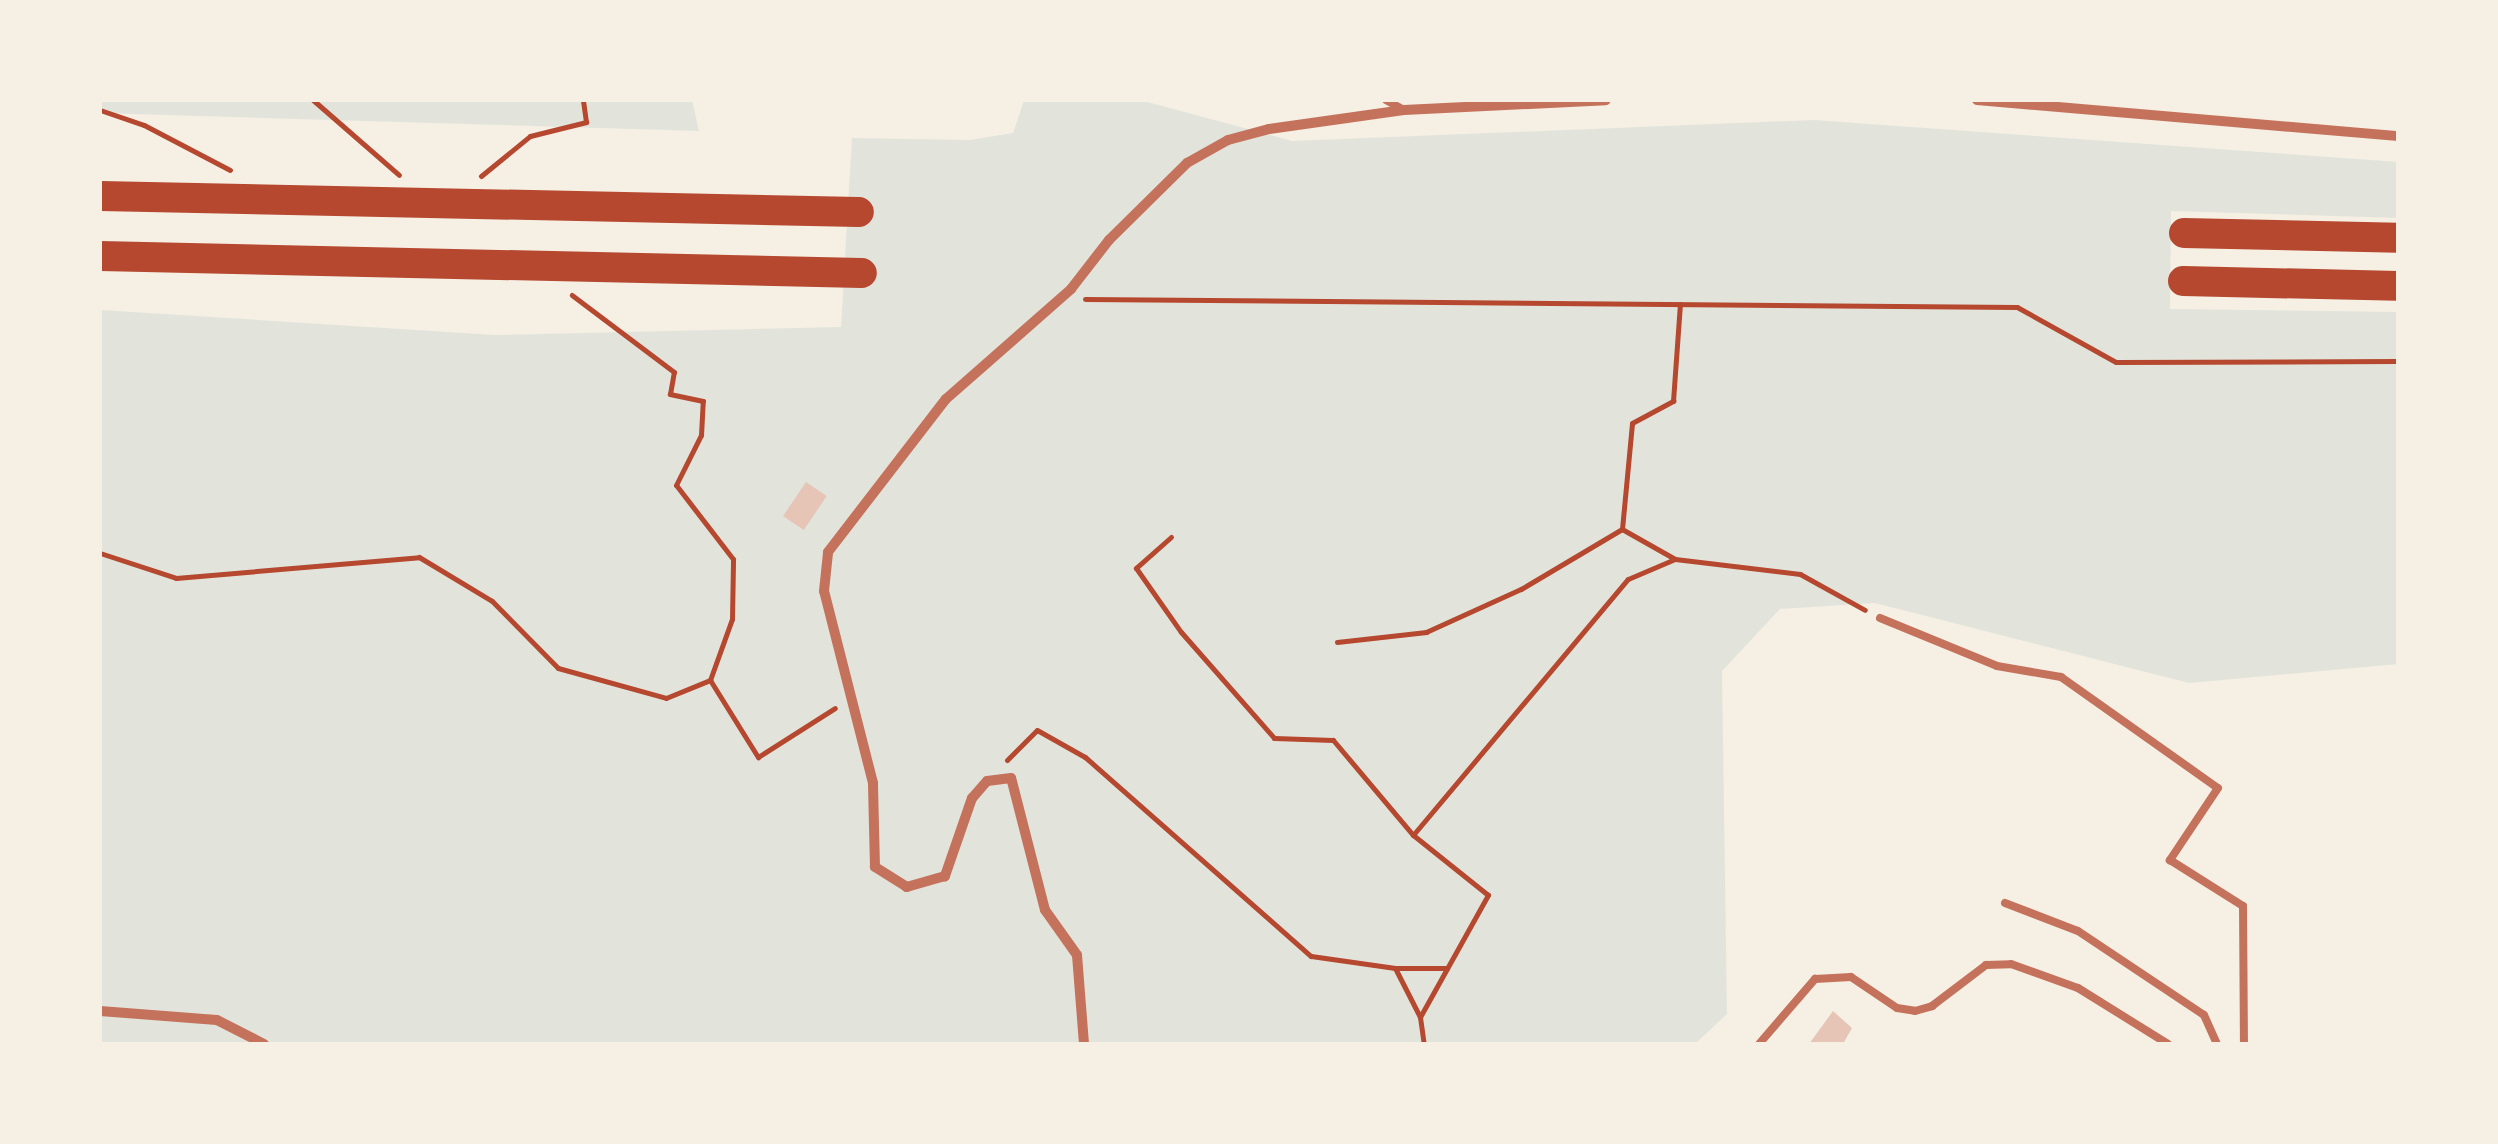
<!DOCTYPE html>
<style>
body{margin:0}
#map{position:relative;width:2498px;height:1144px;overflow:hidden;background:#f6efe4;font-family:"Nunito Sans",sans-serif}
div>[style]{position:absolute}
.green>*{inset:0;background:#e2e4dc}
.building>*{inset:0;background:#e6c5b7;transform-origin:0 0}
.path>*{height:5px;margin:-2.5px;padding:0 2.5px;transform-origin:2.5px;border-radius:2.5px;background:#b5482f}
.service>*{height:8px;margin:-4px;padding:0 4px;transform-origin:4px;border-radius:4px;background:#c5725c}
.minor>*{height:10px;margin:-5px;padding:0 5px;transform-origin:5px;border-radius:5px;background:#c5725c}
.motorway>*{height:30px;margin:-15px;padding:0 15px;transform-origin:15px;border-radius:15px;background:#b5482f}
span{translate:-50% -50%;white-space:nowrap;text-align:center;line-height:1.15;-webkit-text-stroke:10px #f6efe4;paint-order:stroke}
.frame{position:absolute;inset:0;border:102px solid #f6efe4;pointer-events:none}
</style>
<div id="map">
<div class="green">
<div style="clip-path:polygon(100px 100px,692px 100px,699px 131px,100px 113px)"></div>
<div style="clip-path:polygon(1024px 100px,1140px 100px,1292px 141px,1814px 120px,2398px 162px,2398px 218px,2171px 211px,2170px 309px,2398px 312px,2398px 664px,2189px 683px,1875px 603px,1780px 609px,1722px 671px,1727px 1014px,1695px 1044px,100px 1044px,100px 310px,495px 335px,841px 327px,852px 138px,970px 140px,1013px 133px)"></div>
</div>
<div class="building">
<div style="left:806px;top:482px;width:25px;height:41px;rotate:34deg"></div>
<div style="clip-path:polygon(1833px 1011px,1852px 1028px,1843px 1044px,1809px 1044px)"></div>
</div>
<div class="path">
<div style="left:313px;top:100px;width:114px;rotate:41.1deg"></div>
<div style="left:100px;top:110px;width:46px;rotate:18.8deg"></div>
<div style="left:144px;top:125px;width:97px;rotate:27.6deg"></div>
<div style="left:481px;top:176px;width:63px;rotate:-39.2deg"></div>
<div style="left:530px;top:136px;width:58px;rotate:-14deg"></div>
<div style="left:586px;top:122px;width:22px;rotate:-98deg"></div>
<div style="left:1085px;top:299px;width:932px;rotate:0.49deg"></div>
<div style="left:2017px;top:307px;width:113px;rotate:29.1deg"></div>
<div style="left:2116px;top:362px;width:282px;rotate:-0.2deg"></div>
<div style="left:1171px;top:537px;width:47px;rotate:138.5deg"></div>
<div style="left:1136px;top:568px;width:78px;rotate:54.9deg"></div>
<div style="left:1181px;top:632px;width:141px;rotate:48.7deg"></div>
<div style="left:1274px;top:738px;width:59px;rotate:1.9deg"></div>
<div style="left:1333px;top:740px;width:124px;rotate:49.9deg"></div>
<div style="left:100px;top:553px;width:80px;rotate:18.2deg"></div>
<div style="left:176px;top:578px;width:244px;rotate:-4.9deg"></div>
<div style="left:419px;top:557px;width:85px;rotate:31.1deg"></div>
<div style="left:492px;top:601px;width:94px;rotate:45.4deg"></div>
<div style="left:558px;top:668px;width:112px;rotate:15.5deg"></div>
<div style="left:666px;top:698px;width:48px;rotate:-22.2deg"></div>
<div style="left:710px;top:680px;width:65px;rotate:-70.2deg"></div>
<div style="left:732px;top:619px;width:60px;rotate:-89deg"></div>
<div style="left:733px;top:559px;width:93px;rotate:-127.6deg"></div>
<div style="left:676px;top:485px;width:56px;rotate:-63.4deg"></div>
<div style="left:701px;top:435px;width:34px;rotate:-87deg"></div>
<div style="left:703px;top:401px;width:34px;rotate:-168deg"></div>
<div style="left:670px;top:394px;width:22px;rotate:-80deg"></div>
<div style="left:674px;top:372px;width:128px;rotate:-143deg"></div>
<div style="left:1675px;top:559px;width:61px;rotate:-150.5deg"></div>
<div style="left:1622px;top:529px;width:106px;rotate:-84.6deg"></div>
<div style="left:1632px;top:423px;width:47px;rotate:-28.2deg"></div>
<div style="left:1673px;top:401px;width:97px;rotate:-85.9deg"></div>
<div style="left:1337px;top:642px;width:90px;rotate:-6.4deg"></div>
<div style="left:1426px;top:632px;width:104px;rotate:-24.4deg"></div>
<div style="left:1521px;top:589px;width:117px;rotate:-30.7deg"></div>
<div style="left:710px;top:680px;width:91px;rotate:58.1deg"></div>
<div style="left:758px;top:757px;width:91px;rotate:-32.5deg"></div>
<div style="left:1007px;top:760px;width:42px;rotate:-45deg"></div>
<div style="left:1037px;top:730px;width:55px;rotate:29.4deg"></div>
<div style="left:1085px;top:757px;width:301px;rotate:41.4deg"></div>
<div style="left:1311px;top:956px;width:85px;rotate:8.1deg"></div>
<div style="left:1395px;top:968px;width:55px;rotate:63deg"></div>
<div style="left:1420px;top:1017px;width:27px;rotate:82deg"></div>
<div style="left:1395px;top:968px;width:52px"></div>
<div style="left:1420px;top:1017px;width:140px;rotate:-60.9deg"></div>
<div style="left:1488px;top:895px;width:96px;rotate:-141.3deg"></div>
<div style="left:1413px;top:835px;width:334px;rotate:-50deg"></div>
<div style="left:1628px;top:579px;width:51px;rotate:-23.1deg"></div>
<div style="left:1675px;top:559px;width:126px;rotate:6.8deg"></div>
<div style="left:1800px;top:574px;width:74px;rotate:29deg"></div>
</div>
<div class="service">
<div style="left:1386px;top:100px;width:21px;rotate:29deg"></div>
<div style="left:1880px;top:618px;width:126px;rotate:22.3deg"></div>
<div style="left:1997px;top:666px;width:65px;rotate:9.8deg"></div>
<div style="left:2061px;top:677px;width:192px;rotate:35.3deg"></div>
<div style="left:2218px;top:788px;width:87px;rotate:123.7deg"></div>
<div style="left:2170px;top:860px;width:86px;rotate:32.2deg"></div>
<div style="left:2243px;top:906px;width:138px;rotate:89.6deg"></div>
<div style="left:2005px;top:903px;width:78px;rotate:21deg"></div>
<div style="left:2078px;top:931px;width:151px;rotate:33.7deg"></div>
<div style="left:2204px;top:1015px;width:32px;rotate:66deg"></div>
<div style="left:1759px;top:1044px;width:86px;rotate:-49.3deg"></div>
<div style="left:1815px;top:979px;width:36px;rotate:-3deg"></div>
<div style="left:1851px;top:977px;width:55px;rotate:34deg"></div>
<div style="left:1897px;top:1008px;width:18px;rotate:9deg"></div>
<div style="left:1915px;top:1011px;width:18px;rotate:-16deg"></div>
<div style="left:1932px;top:1006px;width:68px;rotate:-37.2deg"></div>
<div style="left:1986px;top:965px;width:25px;rotate:-2deg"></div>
<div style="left:2011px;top:964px;width:71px;rotate:19.7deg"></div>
<div style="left:2078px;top:988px;width:106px;rotate:31.9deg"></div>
</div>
<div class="minor">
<div style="left:1977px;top:100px;width:423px;rotate:4.9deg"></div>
<div style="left:100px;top:1011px;width:117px;rotate:4.4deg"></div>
<div style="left:217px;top:1020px;width:53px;rotate:27.1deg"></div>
<div style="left:1084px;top:1044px;width:89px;rotate:-94.5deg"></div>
<div style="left:1077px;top:955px;width:55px;rotate:-125.4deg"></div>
<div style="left:1045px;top:910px;width:136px;rotate:-104.4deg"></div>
<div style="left:1011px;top:778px;width:24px;rotate:173deg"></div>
<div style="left:987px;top:781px;width:23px;rotate:131deg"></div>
<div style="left:972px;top:798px;width:83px;rotate:109.1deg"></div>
<div style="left:945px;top:876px;width:40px;rotate:164deg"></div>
<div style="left:907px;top:887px;width:38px;rotate:-148deg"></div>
<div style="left:875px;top:867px;width:84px;rotate:-91.4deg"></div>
<div style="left:873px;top:783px;width:198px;rotate:-104.3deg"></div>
<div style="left:824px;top:591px;width:39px;rotate:-84deg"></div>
<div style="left:828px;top:552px;width:193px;rotate:-52.4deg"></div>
<div style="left:946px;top:399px;width:167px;rotate:-41.3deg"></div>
<div style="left:1071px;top:289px;width:62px;rotate:-52.2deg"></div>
<div style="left:1109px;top:240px;width:110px;rotate:-44.6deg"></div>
<div style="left:1187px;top:163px;width:47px;rotate:-29.3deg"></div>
<div style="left:1228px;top:140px;width:42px;rotate:-15deg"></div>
<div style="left:1269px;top:129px;width:136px;rotate:-8deg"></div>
<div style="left:1404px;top:110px;width:202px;rotate:-2.8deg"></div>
</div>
<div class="motorway">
<div style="left:100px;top:196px;width:759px;rotate:1.21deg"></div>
<div style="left:2184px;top:233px;width:214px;rotate:1.3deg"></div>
<div style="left:100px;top:256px;width:762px;rotate:1.28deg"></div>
<div style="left:2183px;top:281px;width:215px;rotate:1.3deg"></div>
</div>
<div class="frame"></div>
</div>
